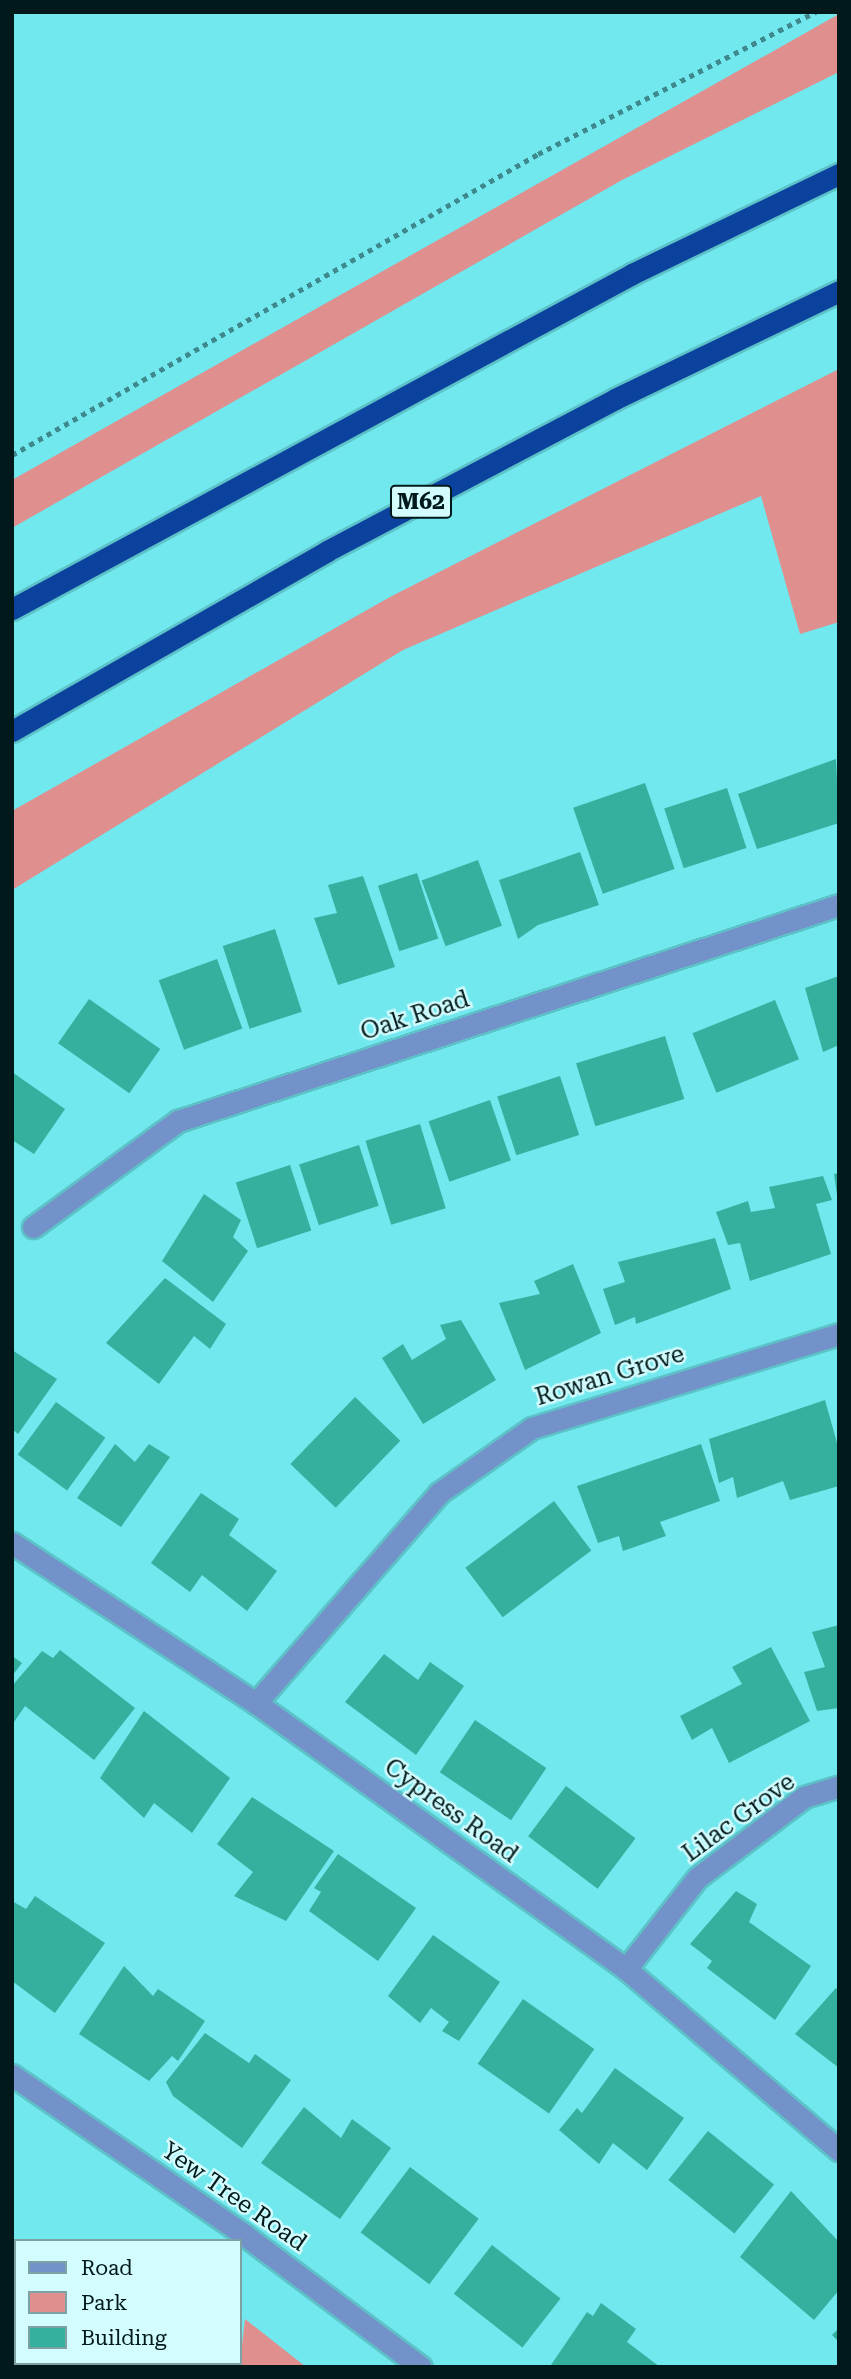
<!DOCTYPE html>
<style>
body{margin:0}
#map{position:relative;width:851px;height:2379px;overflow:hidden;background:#71e7ee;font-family:"Roboto Serif",serif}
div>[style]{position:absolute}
.green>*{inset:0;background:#de8f8e}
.building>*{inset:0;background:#34b19e;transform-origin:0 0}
.path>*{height:4.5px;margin-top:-2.25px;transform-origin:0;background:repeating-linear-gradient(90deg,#3e898d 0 5px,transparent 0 10px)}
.roads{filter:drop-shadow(2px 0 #5dc2c8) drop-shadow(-2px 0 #5dc2c8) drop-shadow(0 2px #5dc2c8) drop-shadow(0 -2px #5dc2c8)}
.minor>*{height:21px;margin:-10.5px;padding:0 10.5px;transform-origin:10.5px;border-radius:10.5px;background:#7292c9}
.highway>*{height:21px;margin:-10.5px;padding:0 10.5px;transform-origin:10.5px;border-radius:10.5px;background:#0a429e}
span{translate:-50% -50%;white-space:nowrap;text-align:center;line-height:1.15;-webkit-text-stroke:5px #d2fcfe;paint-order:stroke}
.shield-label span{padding:2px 5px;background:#d2fcfe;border:2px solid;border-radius:5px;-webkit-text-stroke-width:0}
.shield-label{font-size:23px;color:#01191a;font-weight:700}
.street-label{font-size:24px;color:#01191a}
.frame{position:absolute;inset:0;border:14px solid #01191a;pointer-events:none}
.legend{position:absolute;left:14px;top:2239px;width:228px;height:126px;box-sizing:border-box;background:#d2fcfe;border:2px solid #7ea1a3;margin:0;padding:9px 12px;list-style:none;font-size:21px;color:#01191a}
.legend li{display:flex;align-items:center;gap:14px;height:35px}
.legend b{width:35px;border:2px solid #7ea1a3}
</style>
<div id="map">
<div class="green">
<div style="clip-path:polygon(839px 14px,839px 72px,622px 180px,12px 528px,12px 480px)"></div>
<div style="clip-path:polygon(839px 369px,839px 622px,800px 634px,761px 496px,403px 650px,12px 890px,12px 811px,390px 597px)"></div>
<div style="clip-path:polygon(245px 2319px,306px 2367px,201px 2367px,240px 2363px)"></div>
</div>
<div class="building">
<div style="clip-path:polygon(836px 759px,839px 823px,757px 849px,738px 794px)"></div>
<div style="left:645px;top:783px;width:91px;height:76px;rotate:71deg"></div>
<div style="left:727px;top:788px;width:63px;height:66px;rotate:72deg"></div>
<div style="clip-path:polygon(580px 852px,599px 905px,538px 925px,518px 939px,499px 880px)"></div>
<div style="left:478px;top:860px;width:70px;height:60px;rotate:70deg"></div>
<div style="left:417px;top:873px;width:69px;height:41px;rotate:72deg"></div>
<div style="clip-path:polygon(363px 876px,395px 967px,338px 985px,314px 918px,337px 913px,328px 885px)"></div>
<div style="left:275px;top:929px;width:87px;height:55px;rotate:72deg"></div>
<div style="left:217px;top:959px;width:74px;height:62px;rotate:70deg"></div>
<div style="clip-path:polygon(839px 976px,839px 1045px,823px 1052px,805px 988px)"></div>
<div style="left:89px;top:999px;width:87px;height:54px;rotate:35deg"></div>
<div style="left:775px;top:1000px;width:64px;height:89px;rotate:68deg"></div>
<div style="left:665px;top:1036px;width:66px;height:93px;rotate:73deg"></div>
<div style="clip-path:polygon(12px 1072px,65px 1109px,34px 1154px,12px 1140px)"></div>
<div style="left:560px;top:1076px;width:62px;height:66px;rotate:72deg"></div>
<div style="left:490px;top:1100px;width:64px;height:65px;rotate:71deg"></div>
<div style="left:420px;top:1124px;width:88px;height:57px;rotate:73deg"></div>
<div style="left:359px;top:1145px;width:64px;height:63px;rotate:72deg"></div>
<div style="left:290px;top:1165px;width:69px;height:57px;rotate:72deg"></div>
<div style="clip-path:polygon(839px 1173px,839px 1195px,837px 1195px,834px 1174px)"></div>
<div style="clip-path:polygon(823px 1176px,832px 1200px,816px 1204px,831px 1254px,750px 1281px,740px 1243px,728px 1245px,716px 1212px,748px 1201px,751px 1212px,775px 1208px,769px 1187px)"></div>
<div style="clip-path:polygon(204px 1194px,241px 1220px,233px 1237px,248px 1251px,213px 1302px,162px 1261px)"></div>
<div style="clip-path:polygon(715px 1238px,731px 1289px,636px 1324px,635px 1317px,615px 1325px,603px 1289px,625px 1282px,618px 1262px)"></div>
<div style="clip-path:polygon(573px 1264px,601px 1333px,525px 1370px,499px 1303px,540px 1294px,534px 1281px)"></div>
<div style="clip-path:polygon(165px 1278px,226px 1324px,210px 1349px,194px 1336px,159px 1384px,106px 1343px)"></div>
<div style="clip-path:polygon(461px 1320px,496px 1380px,423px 1424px,382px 1358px,403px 1344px,412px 1360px,446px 1339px,440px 1325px)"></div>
<div style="clip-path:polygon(12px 1350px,57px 1379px,18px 1434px,12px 1429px)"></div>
<div style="left:355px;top:1397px;width:63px;height:93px;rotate:44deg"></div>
<div style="clip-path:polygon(825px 1400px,839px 1450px,839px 1486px,790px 1500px,783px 1481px,737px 1498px,733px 1477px,719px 1483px,709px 1439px)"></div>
<div style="left:56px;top:1402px;width:61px;height:65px;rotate:36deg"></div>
<div style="clip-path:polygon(115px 1444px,135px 1462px,149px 1444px,170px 1457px,121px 1527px,77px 1498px)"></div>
<div style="clip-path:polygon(701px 1444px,720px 1501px,660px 1522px,666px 1536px,623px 1551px,619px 1536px,598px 1543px,577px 1486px)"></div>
<div style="clip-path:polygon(201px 1493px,239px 1519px,229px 1535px,277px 1571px,247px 1611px,202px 1575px,190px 1592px,151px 1563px)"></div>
<div style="left:554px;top:1501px;width:62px;height:111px;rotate:53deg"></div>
<div style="clip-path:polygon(839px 1625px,839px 1708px,817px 1711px,804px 1672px,825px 1667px,812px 1632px)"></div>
<div style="clip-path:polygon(771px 1647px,810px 1721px,729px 1763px,712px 1728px,692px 1740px,680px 1716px,742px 1684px,732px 1667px)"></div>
<div style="clip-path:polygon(60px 1650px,135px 1708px,94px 1760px,25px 1706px,12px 1725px,12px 1686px,42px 1651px,53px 1658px)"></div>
<div style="clip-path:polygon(384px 1654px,418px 1680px,430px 1662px,464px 1686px,416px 1755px,345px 1702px)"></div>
<div style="clip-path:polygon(12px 1656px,22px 1663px,12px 1676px)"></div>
<div style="clip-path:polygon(144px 1711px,230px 1778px,192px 1833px,154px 1803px,144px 1818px,100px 1778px)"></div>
<div style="left:475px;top:1720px;width:86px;height:63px;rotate:34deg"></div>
<div style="left:566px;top:1786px;width:87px;height:63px;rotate:37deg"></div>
<div style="clip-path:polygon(252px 1797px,334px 1851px,286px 1921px,234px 1896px,253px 1872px,217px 1844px)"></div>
<div style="clip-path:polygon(338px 1854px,416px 1908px,378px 1961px,309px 1911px,321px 1892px,314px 1888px)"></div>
<div style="clip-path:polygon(736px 1891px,757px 1904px,749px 1922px,811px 1966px,775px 2020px,707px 1968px,712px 1961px,690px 1944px)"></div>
<div style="clip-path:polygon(35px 1896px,105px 1943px,55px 2013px,12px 1981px,12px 1901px,26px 1909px)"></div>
<div style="clip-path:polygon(433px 1935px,500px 1982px,459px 2041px,442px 2031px,449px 2022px,431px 2008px,420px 2023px,388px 1996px)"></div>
<div style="clip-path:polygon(124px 1966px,153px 1996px,158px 1989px,205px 2021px,178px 2061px,172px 2056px,149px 2081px,79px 2034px)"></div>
<div style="clip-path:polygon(836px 1988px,839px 1991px,839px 2068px,795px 2034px)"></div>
<div style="left:523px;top:1999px;width:87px;height:79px;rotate:35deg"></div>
<div style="clip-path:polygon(205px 2033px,249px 2063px,255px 2054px,291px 2080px,242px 2148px,173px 2096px,166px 2082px)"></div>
<div style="clip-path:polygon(615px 2068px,684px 2118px,647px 2170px,613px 2143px,599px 2164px,559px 2130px,577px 2108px,582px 2113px)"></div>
<div style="clip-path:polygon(304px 2107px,341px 2138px,352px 2119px,391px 2148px,340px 2219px,261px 2163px)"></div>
<div style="left:708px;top:2131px;width:85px;height:63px;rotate:39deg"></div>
<div style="left:410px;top:2167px;width:86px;height:82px;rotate:37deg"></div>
<div style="clip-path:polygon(791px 2191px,839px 2242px,839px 2290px,814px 2320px,740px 2257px)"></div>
<div style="left:492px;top:2245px;width:87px;height:62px;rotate:38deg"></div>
<div style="clip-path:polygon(601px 2303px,636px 2329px,627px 2342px,660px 2367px,551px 2365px,587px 2312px,593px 2316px)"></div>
<div style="clip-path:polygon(839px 2328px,839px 2342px,832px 2335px)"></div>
</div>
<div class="path">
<div style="left:12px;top:455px;width:606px;rotate:-29.78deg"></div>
<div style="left:538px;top:154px;width:312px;rotate:-27.1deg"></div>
</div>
<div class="roads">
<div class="minor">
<div style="left:33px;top:1227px;width:180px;rotate:-36.2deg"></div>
<div style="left:178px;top:1121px;width:695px;rotate:-18.1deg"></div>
<div style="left:12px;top:1543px;width:292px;rotate:33.3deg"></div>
<div style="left:256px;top:1703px;width:456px;rotate:35.7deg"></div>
<div style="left:626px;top:1969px;width:280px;rotate:40.4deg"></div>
<div style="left:256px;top:1703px;width:279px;rotate:-48.9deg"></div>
<div style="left:439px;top:1493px;width:113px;rotate:-35deg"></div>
<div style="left:532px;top:1428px;width:321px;rotate:-17deg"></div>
<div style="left:626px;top:1969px;width:115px;rotate:-52deg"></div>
<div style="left:697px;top:1878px;width:134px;rotate:-37.1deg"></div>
<div style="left:804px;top:1797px;width:37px;rotate:-17deg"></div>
<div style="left:12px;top:2075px;width:280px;rotate:34.5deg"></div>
<div style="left:243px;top:2234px;width:222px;rotate:36.8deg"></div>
<div style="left:121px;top:2367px;width:5px;rotate:-53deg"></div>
</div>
<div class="highway">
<div style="left:12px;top:609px;width:705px;rotate:-28.38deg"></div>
<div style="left:632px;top:274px;width:230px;rotate:-25.8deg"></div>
<div style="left:12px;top:731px;width:363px;rotate:-29.7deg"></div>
<div style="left:327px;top:551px;width:326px;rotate:-27.8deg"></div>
<div style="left:615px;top:399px;width:249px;rotate:-25.7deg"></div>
</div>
</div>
<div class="shield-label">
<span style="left:421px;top:502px">M62</span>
</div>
<div class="street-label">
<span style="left:415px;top:1016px;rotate:-18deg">Oak Road</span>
<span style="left:610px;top:1376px;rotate:-17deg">Rowan Grove</span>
<span style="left:451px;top:1811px;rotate:36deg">Cypress Road</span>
<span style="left:739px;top:1818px;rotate:-36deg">Lilac Grove</span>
<span style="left:234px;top:2197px;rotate:35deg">Yew Tree Road</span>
</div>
<div class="frame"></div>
<ul class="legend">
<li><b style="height:9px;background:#7292c9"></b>Road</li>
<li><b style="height:19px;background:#de8f8e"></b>Park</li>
<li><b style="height:19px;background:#34b19e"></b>Building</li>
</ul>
</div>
